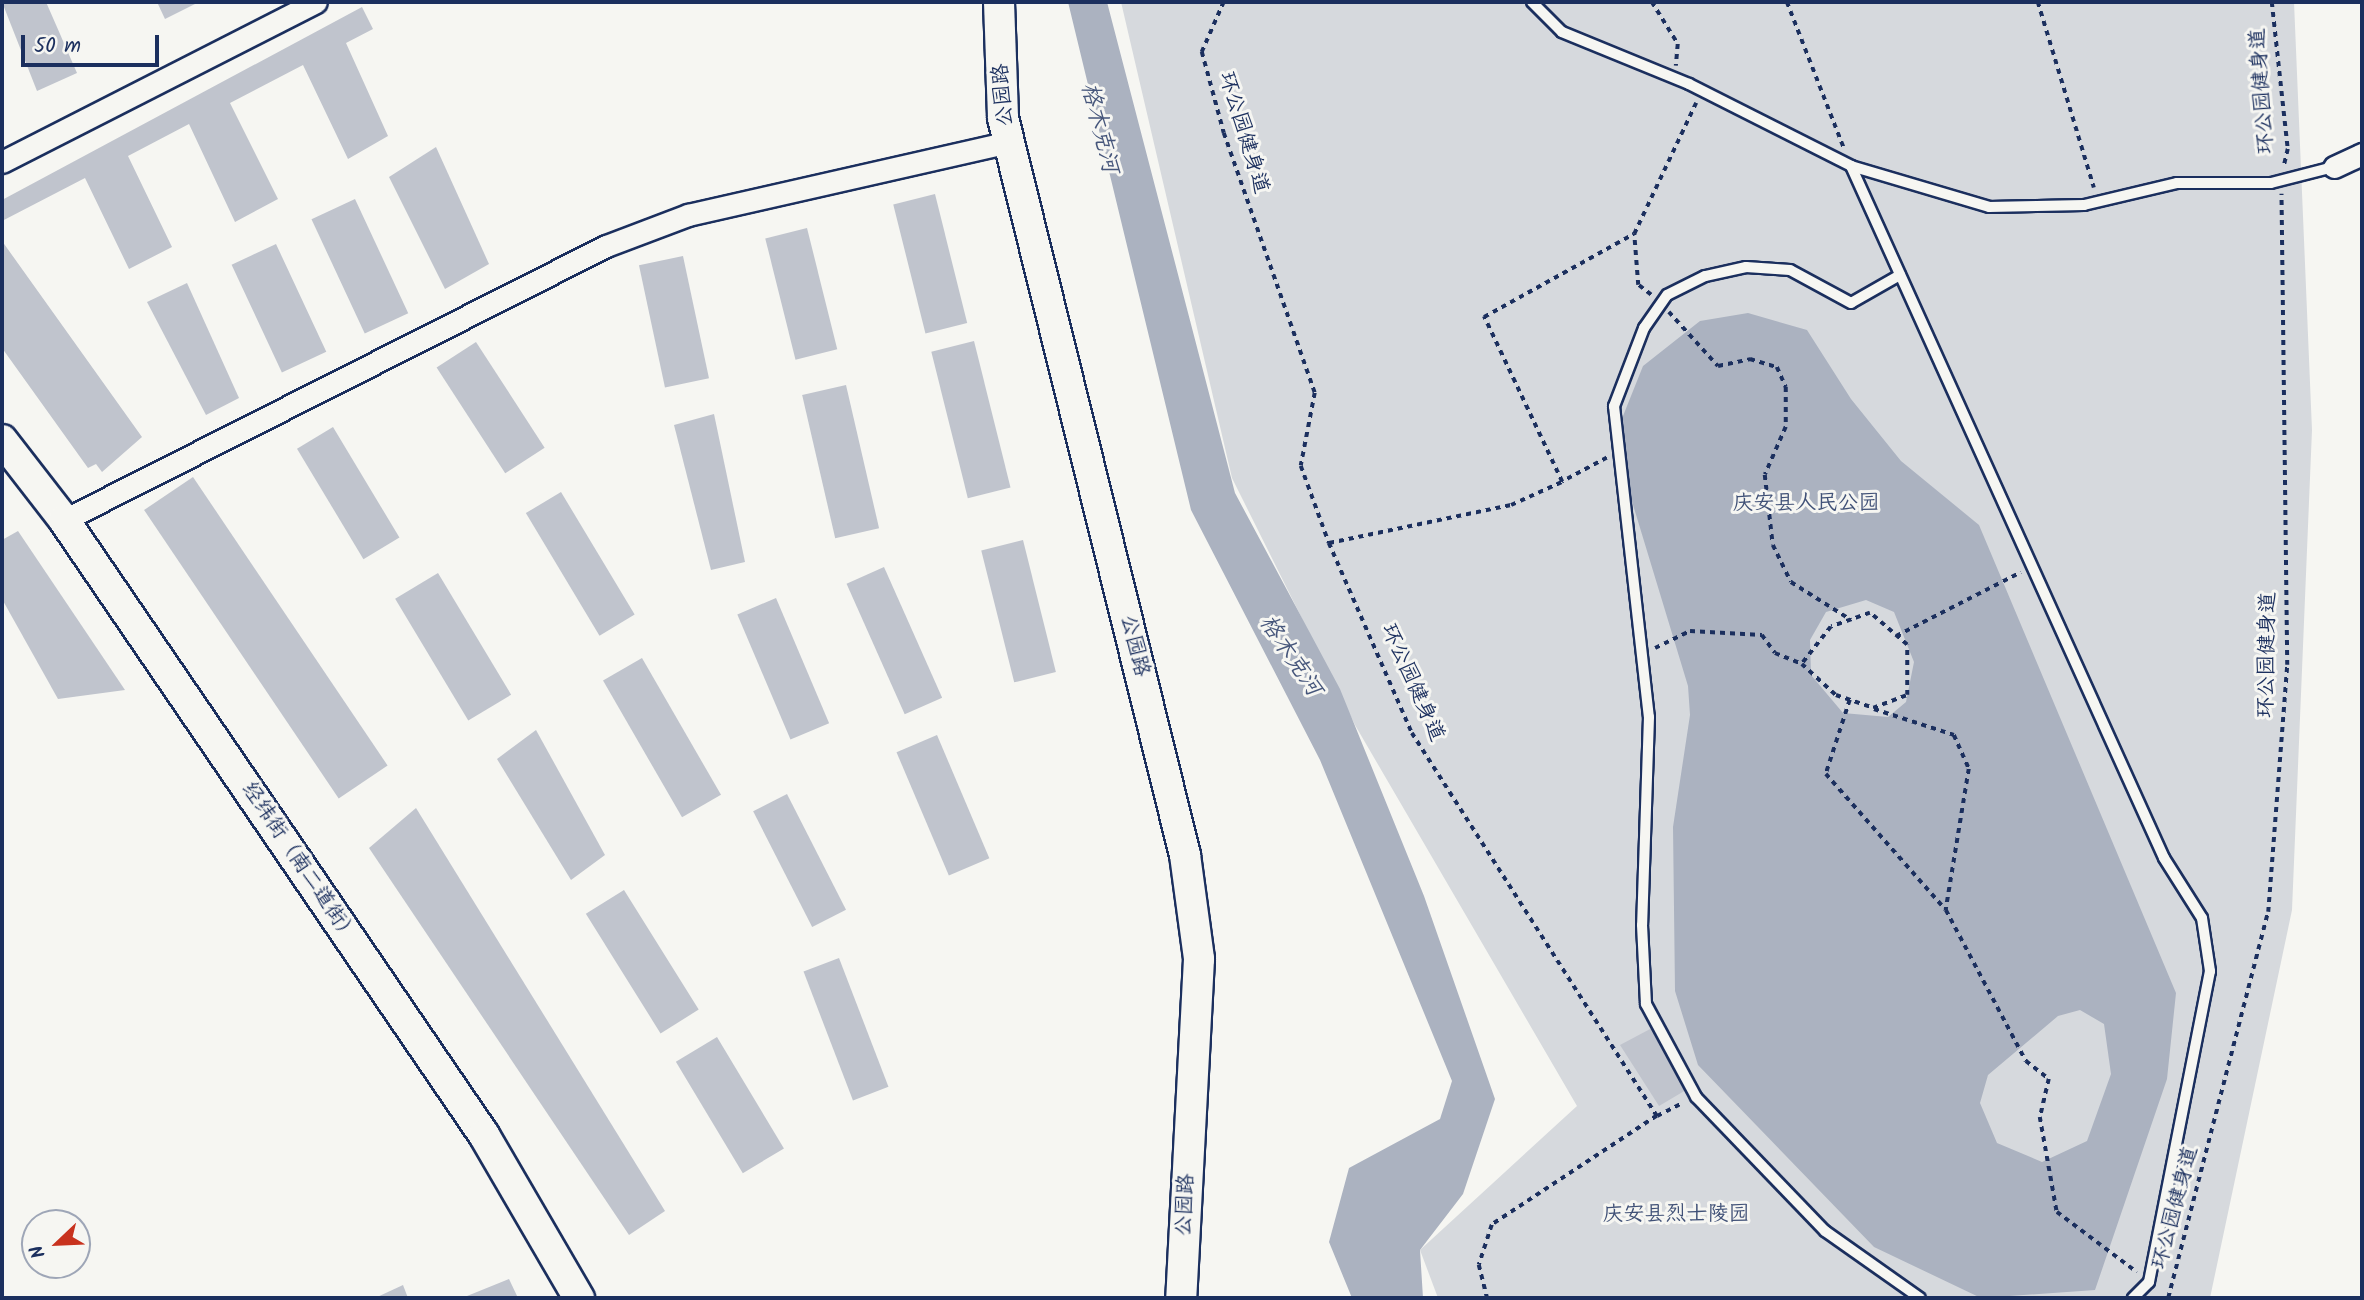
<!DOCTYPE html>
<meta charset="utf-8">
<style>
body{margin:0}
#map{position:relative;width:2364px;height:1300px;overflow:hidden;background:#f6f6f2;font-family:Kalam,"LXGW WenKai TC",sans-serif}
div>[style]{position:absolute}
.green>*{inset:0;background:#d6d9dd}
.water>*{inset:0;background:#abb2c0}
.building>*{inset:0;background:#c0c4cd;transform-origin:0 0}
.path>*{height:3.5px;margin-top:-1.75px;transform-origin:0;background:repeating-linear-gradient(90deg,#1b2f5e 0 5px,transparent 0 10px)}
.roads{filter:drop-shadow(2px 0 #1b2f5e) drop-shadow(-2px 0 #1b2f5e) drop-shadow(0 2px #1b2f5e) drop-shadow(0 -2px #1b2f5e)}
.lane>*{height:10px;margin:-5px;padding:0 5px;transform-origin:5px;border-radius:5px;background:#f6f6f2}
.street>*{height:21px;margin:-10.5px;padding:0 10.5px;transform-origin:10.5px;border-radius:10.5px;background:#f6f6f2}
.secondary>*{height:30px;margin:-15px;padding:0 15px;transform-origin:15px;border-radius:15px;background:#f6f6f2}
span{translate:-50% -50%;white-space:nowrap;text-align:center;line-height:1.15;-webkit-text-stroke:6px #f6f6f2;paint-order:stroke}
.street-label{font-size:21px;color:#1b2f5e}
.park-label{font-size:21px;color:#405177}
.water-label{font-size:23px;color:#46567b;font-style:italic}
.frame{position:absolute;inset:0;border:4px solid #1b2f5e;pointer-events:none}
.north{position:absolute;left:21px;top:1209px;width:70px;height:70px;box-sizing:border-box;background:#f6f6f2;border:2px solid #9ea6b7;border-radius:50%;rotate:247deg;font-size:19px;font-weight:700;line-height:28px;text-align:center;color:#1b2f5e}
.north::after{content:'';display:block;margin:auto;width:24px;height:32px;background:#c8321e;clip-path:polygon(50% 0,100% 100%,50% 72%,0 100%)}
.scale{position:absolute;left:21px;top:35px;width:138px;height:32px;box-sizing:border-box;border:4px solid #1b2f5e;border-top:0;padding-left:9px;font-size:21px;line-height:24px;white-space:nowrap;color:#1b2f5e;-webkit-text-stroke:5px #f6f6f2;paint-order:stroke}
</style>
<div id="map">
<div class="green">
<div style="clip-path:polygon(1121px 2px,2294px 2px,2312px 430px,2292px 910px,2210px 1298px,1438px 1298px,1420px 1250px,1577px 1106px,1355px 725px,1232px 478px)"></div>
</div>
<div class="water">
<div style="clip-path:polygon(1068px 2px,1107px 2px,1235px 493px,1340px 689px,1424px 896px,1495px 1099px,1463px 1194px,1420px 1250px,1423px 1298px,1352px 1298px,1329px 1242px,1349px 1168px,1440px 1119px,1452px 1081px,1320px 760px,1191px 510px)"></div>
<div style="clip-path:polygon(evenodd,1748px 313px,1807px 330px,1851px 399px,1901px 461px,1979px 525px,2176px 993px,2167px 1079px,2095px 1290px,1981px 1298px,1874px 1247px,1698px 1065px,1675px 991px,1673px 827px,1690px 715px,1688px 686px,1627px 485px,1621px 421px,1643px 366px,1700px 321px,1748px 313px,1866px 600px,1894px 612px,1914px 662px,1906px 702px,1888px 717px,1843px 713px,1811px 675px,1810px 640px,1826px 612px,1866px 600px,1748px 313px,2080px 1010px,2104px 1024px,2111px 1074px,2087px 1141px,2042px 1162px,1997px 1143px,1980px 1103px,1988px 1075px,2058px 1016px,2080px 1010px)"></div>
</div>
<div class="building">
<div style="clip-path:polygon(2px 2px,46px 2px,77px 73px,37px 91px)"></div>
<div style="clip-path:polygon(157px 2px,199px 2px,165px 19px)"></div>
<div style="clip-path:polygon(362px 7px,373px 29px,346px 43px,388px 136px,348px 159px,303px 65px,230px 103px,278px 199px,235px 222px,189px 124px,128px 156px,172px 247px,129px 269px,85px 178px,2px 221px,2px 200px)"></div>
<div style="clip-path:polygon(436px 147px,489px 264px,445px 289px,389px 177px)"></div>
<div style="left:935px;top:194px;width:133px;height:43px;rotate:76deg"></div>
<div style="left:355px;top:199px;width:126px;height:48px;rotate:65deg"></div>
<div style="left:807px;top:228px;width:125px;height:43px;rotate:76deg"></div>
<div style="clip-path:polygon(2px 241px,142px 437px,102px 472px,96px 464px,88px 468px,2px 348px)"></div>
<div style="left:276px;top:244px;width:119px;height:49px;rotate:65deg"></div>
<div style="left:683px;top:256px;width:125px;height:45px;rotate:78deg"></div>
<div style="clip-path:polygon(187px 283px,239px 398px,206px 415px,147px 302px)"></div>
<div style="left:974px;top:341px;width:151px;height:44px;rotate:76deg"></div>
<div style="left:476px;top:342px;width:126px;height:47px;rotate:57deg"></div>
<div style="left:846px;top:385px;width:147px;height:45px;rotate:77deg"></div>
<div style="clip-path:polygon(714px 414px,745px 562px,711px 570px,674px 425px)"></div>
<div style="left:333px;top:427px;width:129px;height:42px;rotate:59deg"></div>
<div style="left:193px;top:477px;width:348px;height:59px;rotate:56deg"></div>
<div style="left:561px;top:492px;width:143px;height:41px;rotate:59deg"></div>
<div style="clip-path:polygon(18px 531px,125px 690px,58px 699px,2px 599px,2px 540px)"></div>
<div style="left:1023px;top:540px;width:136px;height:43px;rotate:76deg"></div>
<div style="left:884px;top:567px;width:143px;height:41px;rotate:66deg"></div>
<div style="left:438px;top:573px;width:142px;height:50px;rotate:59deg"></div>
<div style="left:776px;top:598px;width:136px;height:42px;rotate:67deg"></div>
<div style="left:642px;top:658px;width:158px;height:45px;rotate:60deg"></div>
<div style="clip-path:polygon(536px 730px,605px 855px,571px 880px,497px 759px)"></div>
<div style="left:937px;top:735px;width:134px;height:44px;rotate:67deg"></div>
<div style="left:787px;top:794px;width:130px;height:38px;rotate:63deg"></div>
<div style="clip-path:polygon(416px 808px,665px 1211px,629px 1235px,369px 848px)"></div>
<div style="left:624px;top:890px;width:141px;height:45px;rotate:58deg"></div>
<div style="left:839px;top:958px;width:138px;height:38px;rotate:69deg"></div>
<div style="clip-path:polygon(1652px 1028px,1686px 1090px,1659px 1106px,1620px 1045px)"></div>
<div style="left:717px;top:1037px;width:130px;height:48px;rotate:59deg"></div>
<div style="clip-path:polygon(509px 1279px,518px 1298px,468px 1298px,467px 1296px)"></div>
<div style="clip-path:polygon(403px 1285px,408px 1298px,375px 1298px)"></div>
</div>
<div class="path">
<div style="left:1224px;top:2px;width:55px;rotate:113.7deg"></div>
<div style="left:1202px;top:52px;width:84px;rotate:74.8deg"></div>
<div style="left:1224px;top:133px;width:275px;rotate:70.7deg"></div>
<div style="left:1315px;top:393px;width:74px;rotate:100.9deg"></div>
<div style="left:1301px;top:466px;width:82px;rotate:70deg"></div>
<div style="left:1329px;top:543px;width:207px;rotate:66.4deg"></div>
<div style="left:1412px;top:733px;width:455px;rotate:57.4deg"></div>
<div style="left:1657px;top:1116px;width:198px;rotate:146.6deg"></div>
<div style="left:1492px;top:1225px;width:42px;rotate:108deg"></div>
<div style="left:1479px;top:1265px;width:34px;rotate:76deg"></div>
<div style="left:1652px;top:2px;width:49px;rotate:58.2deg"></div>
<div style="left:1678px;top:44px;width:22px;rotate:95deg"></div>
<div style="left:1787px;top:2px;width:157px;rotate:68.7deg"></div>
<div style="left:2038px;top:2px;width:194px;rotate:73.2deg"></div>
<div style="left:2272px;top:2px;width:148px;rotate:83.8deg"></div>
<div style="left:2288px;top:149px;width:17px;rotate:103deg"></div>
<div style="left:1651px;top:295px;width:16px;rotate:-142deg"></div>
<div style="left:1638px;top:285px;width:51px;rotate:-94.5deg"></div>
<div style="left:1634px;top:234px;width:145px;rotate:-64.7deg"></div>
<div style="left:1669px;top:312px;width:73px;rotate:47.8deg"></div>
<div style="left:1718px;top:366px;width:33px;rotate:-12deg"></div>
<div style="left:1750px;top:359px;width:28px;rotate:17deg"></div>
<div style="left:1777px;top:367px;width:22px;rotate:66deg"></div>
<div style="left:1786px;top:387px;width:40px;rotate:90deg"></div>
<div style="left:1786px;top:427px;width:52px;rotate:113.6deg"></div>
<div style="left:1765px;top:475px;width:70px;rotate:83.5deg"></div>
<div style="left:1773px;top:545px;width:41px;rotate:64.1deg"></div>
<div style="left:1791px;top:582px;width:71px;rotate:32.3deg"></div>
<div style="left:1607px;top:458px;width:51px;rotate:151.9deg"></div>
<div style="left:1562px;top:482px;width:183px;rotate:-115.3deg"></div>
<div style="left:1484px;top:317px;width:171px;rotate:-29deg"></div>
<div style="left:1329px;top:543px;width:186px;rotate:-11.8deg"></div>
<div style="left:1511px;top:505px;width:56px;rotate:-24.3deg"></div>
<div style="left:1896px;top:636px;width:140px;rotate:-27.1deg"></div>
<div style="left:1655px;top:648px;width:39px;rotate:-26deg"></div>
<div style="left:1690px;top:631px;width:72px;rotate:3.2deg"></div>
<div style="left:1762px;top:635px;width:22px;rotate:54deg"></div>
<div style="left:1775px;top:653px;width:29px;rotate:22deg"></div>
<div style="left:1802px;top:664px;width:46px;rotate:42.4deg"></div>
<div style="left:1836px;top:695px;width:39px;rotate:19deg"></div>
<div style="left:1873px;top:708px;width:36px;rotate:-21deg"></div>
<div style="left:1907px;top:695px;width:50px;rotate:-90deg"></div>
<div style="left:1907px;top:645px;width:49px;rotate:-139.1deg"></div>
<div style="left:1870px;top:613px;width:41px;rotate:160.3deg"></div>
<div style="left:1831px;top:627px;width:47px;rotate:128.1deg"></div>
<div style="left:1850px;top:700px;width:78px;rotate:108deg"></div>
<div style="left:1826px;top:774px;width:181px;rotate:48.6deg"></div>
<div style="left:1946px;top:910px;width:171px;rotate:62.1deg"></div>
<div style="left:2026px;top:1061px;width:29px;rotate:38deg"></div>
<div style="left:2049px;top:1079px;width:39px;rotate:103deg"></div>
<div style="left:2040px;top:1117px;width:97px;rotate:79.9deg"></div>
<div style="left:2057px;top:1212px;width:100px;rotate:36.9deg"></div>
<div style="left:1874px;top:709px;width:84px;rotate:18deg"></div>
<div style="left:1954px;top:735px;width:37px;rotate:66deg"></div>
<div style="left:1969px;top:769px;width:143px;rotate:99.3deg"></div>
<div style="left:1657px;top:1116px;width:29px;rotate:-27deg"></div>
<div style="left:2168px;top:1298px;width:399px;rotate:-75.5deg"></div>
<div style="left:2268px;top:912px;width:248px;rotate:-85.6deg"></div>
<div style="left:2287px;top:665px;width:471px;rotate:-90.7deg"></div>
</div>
<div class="roads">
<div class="lane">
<div style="left:1532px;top:2px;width:42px;rotate:45deg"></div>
<div style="left:1562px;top:32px;width:137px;rotate:22.3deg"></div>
<div style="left:1689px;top:84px;width:182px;rotate:26.8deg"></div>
<div style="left:1851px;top:166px;width:144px;rotate:16.5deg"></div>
<div style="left:1989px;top:207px;width:95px;rotate:-1.2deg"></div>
<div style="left:2084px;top:205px;width:96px;rotate:-13.3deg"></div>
<div style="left:2177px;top:183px;width:94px"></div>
<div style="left:2271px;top:183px;width:65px;rotate:-14.3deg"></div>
<div style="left:1851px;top:166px;width:759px;rotate:65.66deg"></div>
<div style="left:2164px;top:858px;width:71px;rotate:57.7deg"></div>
<div style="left:2202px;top:918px;width:54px;rotate:81.4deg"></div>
<div style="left:2210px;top:971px;width:317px;rotate:101.1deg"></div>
<div style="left:2149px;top:1282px;width:23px;rotate:135deg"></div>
<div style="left:1900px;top:275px;width:56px;rotate:150.3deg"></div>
<div style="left:1851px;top:303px;width:69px;rotate:-151.6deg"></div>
<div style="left:1790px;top:270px;width:44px;rotate:-176.1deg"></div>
<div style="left:1746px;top:267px;width:42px;rotate:167.6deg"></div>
<div style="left:1705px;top:276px;width:42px;rotate:153.4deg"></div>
<div style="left:1667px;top:295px;width:40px;rotate:124.9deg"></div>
<div style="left:1644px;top:328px;width:84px;rotate:111deg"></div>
<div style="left:1614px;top:406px;width:313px;rotate:83.6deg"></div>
<div style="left:1649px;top:717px;width:208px;rotate:91.9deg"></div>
<div style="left:1642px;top:925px;width:79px;rotate:87.1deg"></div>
<div style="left:1646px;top:1004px;width:106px;rotate:61.7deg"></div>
<div style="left:1696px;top:1097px;width:186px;rotate:46.1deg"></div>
<div style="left:1825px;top:1231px;width:116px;rotate:35.2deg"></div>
</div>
<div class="street">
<div style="left:2px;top:162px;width:352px;rotate:-27deg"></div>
<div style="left:2334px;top:167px;width:31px;rotate:-25deg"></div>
<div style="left:64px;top:520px;width:607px;rotate:-26.82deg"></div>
<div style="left:606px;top:246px;width:88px;rotate:-20.7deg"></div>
<div style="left:688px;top:215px;width:329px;rotate:-12.8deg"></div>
</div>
<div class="secondary">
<div style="left:999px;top:2px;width:116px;rotate:88deg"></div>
<div style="left:1003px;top:118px;width:759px;rotate:76.13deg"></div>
<div style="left:1185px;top:855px;width:105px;rotate:82.3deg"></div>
<div style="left:1199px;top:959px;width:339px;rotate:93deg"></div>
<div style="left:2px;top:440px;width:101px;rotate:52.2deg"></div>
<div style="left:64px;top:520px;width:745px;rotate:55.67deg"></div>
<div style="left:484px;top:1135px;width:189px;rotate:59.8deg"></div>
</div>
</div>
<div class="street-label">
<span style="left:2263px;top:91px;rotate:-94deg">环公园健身道</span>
<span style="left:1004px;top:95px;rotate:-95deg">公园路</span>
<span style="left:1243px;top:133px;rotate:73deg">环公园健身道</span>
<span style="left:1134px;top:646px;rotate:76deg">公园路</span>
<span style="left:2268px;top:655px;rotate:-89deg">环公园健身道</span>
<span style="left:1412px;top:683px;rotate:66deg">环公园健身道</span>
<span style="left:299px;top:863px;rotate:56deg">经纬街（南二道街）</span>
<span style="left:1186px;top:1205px;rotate:-87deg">公园路</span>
<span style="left:2176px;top:1208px;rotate:-75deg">环公园健身道</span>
</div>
<div class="park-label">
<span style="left:1806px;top:504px">庆安县人民公园</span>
<span style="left:1676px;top:1215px">庆安县烈士陵园</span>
</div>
<div class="water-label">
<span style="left:1099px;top:128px;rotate:76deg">格木克河</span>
<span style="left:1290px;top:656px;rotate:56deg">格木克河</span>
</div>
<div class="frame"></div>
<div class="north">N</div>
<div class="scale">50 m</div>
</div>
